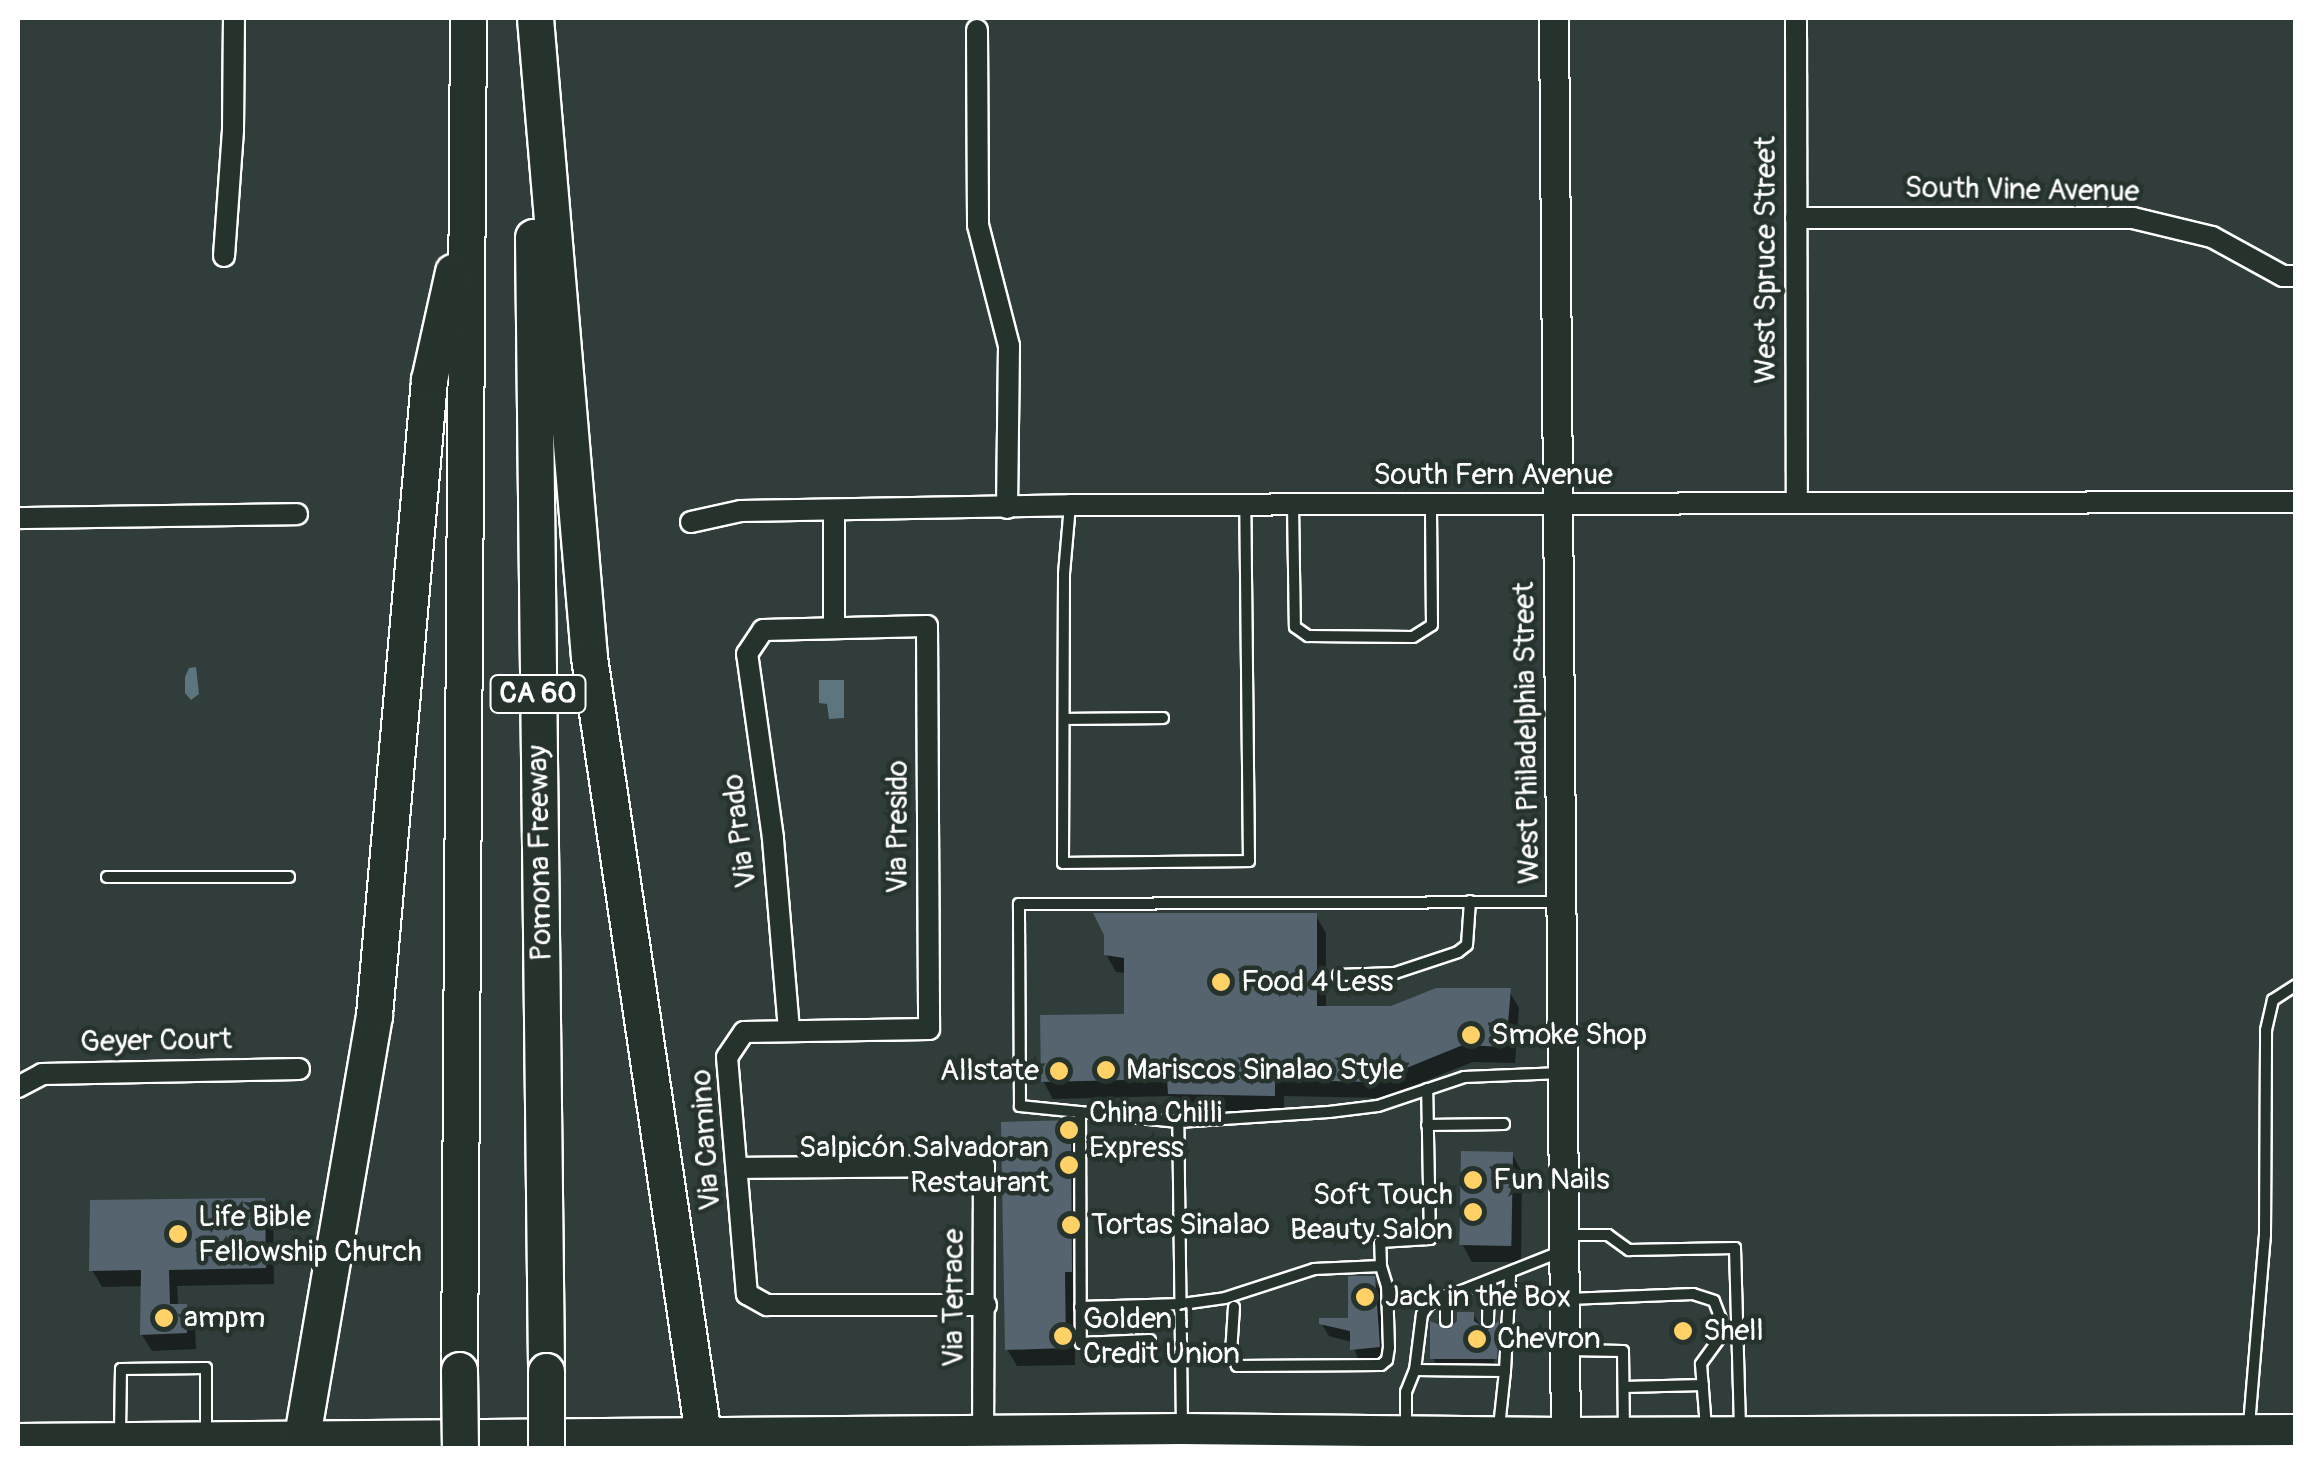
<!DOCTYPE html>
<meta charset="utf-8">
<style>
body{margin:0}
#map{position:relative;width:2313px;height:1466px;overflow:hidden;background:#303d3a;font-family:Pangolin,sans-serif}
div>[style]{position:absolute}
.water>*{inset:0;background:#5c757e}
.shadow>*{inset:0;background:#0007}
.building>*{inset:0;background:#566470;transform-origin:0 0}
.roads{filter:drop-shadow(2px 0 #fff) drop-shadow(-2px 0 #fff) drop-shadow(0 2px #fff) drop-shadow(0 -2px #fff)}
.lane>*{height:10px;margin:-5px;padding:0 5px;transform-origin:5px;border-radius:5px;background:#26332d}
.street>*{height:20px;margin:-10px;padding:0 10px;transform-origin:10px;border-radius:10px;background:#26332d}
.secondary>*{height:28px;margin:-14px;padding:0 14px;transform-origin:14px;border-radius:14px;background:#26332d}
.primary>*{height:30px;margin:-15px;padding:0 15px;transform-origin:15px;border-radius:15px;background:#26332d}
.highway>*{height:35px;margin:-17.5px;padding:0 17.5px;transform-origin:17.5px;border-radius:17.5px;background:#26332d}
.bridges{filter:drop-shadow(2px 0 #fff) drop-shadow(-2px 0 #fff) drop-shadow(0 2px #fff) drop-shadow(0 -2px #fff)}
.highway-bridge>*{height:35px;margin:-17.5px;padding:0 17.5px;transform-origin:17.5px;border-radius:17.5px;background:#26332d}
.dots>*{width:28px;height:28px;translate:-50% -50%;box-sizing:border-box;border:5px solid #26332d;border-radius:50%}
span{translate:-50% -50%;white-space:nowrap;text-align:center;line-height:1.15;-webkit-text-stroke:9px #26332d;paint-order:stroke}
.shield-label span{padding:2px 8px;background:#26332d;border:2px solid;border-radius:8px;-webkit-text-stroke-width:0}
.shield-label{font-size:28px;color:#fff;font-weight:700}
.street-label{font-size:30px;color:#fff}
.poi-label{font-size:30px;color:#fff}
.left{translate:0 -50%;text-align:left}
.right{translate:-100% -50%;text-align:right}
.frame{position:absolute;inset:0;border:20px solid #fff;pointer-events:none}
</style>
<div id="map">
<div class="water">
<div style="clip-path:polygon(196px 667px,199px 694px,191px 700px,185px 693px,185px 677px,189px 668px)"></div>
<div style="clip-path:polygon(819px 680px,844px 680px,844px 718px,829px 719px,827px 704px,819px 703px)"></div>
</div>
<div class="shadow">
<div style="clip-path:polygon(1316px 916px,1326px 933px,1326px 1008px,1392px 1008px,1509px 991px,1519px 1008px,1515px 1063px,1473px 1062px,1382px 1098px,1284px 1096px,1284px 1113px,1180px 1110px,1172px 1096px,1053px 1099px,1043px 1081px,1127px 1016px,1127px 973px,1116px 972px,1106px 954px)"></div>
<div style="clip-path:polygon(1070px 1123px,1080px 1140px,1081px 1289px,1074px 1289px,1075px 1365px,1017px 1366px,1007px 1349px)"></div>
<div style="clip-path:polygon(1512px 1154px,1522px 1172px,1521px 1262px,1472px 1262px,1462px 1244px)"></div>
<div style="clip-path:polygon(264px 1201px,273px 1218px,274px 1284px,177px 1286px,178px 1306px,186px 1306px,195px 1323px,196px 1349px,152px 1351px,142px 1335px,143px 1286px,102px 1287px,92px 1270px)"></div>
<div style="clip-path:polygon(1373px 1278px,1381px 1291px,1386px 1360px,1359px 1362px,1352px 1342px,1329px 1336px,1321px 1323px,1351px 1321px)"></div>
<div style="clip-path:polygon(1473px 1314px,1484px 1331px,1498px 1325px,1505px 1336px,1503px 1371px,1499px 1371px,1500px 1340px,1495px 1340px,1494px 1371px,1440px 1371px,1433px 1358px,1447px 1333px)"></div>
</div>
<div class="building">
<div style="clip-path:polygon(1093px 913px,1317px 913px,1317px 1006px,1391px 1006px,1436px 988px,1511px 988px,1506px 1047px,1463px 1045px,1372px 1082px,1275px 1080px,1275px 1096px,1168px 1094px,1167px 1079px,1041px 1082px,1040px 1015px,1124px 1014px,1124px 958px,1104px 955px,1104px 935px)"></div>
<div style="clip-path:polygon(1071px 1120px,1072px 1272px,1065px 1272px,1066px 1348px,1005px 1350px,1001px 1122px)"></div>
<div style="left:1461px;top:1151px;width:52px;height:94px;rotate:1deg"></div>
<div style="clip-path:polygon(265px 1198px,266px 1268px,169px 1270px,170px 1304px,187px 1304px,187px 1333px,140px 1335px,141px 1270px,89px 1271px,90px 1200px)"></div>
<div style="clip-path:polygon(1348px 1276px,1375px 1276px,1380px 1347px,1350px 1350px,1350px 1331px,1319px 1324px,1319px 1318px,1348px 1318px)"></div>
<div style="clip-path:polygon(1457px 1312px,1474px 1312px,1474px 1321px,1487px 1330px,1499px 1321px,1497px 1359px,1430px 1359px,1430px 1321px,1449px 1329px,1457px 1321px)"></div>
</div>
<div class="roads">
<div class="lane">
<div style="left:1070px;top:505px;width:69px;rotate:95deg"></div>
<div style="left:1064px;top:574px;width:289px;rotate:90.2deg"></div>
<div style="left:1063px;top:863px;width:186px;rotate:-0.6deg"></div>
<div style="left:1249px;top:861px;width:355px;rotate:-90.6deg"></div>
<div style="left:1293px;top:506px;width:121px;rotate:89.1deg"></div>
<div style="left:1295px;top:627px;width:16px;rotate:35deg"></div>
<div style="left:1308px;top:636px;width:105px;rotate:0.5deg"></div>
<div style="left:1413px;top:637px;width:22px;rotate:-32deg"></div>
<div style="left:1432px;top:625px;width:120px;rotate:-90.5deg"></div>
<div style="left:1064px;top:719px;width:99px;rotate:-0.6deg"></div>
<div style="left:107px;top:877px;width:182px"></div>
<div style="left:1338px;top:975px;width:57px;rotate:-2deg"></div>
<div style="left:1395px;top:973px;width:66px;rotate:-18.4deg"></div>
<div style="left:1458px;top:952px;width:11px;rotate:-38deg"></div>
<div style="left:1467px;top:945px;width:44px;rotate:-86.1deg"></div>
<div style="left:1080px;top:1112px;width:231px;rotate:89.8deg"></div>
<div style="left:1081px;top:1343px;width:69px;rotate:-2.5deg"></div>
<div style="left:1178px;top:1122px;width:151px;rotate:-3.8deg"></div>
<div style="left:1329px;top:1112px;width:49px;rotate:-7deg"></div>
<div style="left:1378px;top:1106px;width:91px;rotate:-18.6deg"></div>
<div style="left:1464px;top:1077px;width:98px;rotate:-2.3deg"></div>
<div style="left:1427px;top:1125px;width:77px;rotate:-0.7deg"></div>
<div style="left:1566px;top:1235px;width:42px"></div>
<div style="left:1608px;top:1235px;width:26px;rotate:36deg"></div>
<div style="left:1629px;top:1250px;width:106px;rotate:-1.1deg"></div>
<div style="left:1735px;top:1248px;width:179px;rotate:88.4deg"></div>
<div style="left:1568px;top:1299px;width:125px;rotate:-2.3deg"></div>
<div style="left:1693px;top:1294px;width:22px;rotate:18deg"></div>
<div style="left:1714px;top:1301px;width:22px;rotate:69deg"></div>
<div style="left:1722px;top:1322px;width:17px;rotate:100deg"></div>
<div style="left:1719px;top:1339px;width:31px;rotate:126deg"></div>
<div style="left:1701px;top:1364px;width:63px;rotate:85.5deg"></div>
<div style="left:1080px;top:1307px;width:102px;rotate:-1.7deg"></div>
<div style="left:1182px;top:1304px;width:43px;rotate:-7.9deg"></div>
<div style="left:1225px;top:1298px;width:94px;rotate:-18deg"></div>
<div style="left:1314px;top:1269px;width:67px;rotate:-2.6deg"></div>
<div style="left:1381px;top:1266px;width:24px;rotate:-92deg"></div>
<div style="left:1380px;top:1242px;width:50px;rotate:-3.4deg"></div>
<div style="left:1430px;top:1239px;width:150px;rotate:-91.1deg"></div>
<div style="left:1234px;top:1307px;width:46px;rotate:93.7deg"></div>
<div style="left:1231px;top:1353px;width:14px;rotate:65deg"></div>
<div style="left:1237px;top:1366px;width:144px;rotate:-0.4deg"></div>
<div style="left:1381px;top:1365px;width:8px;rotate:-40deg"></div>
<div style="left:1387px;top:1360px;width:12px;rotate:-81deg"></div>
<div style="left:1389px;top:1348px;width:62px;rotate:-91.8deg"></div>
<div style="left:1387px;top:1286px;width:21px;rotate:-107deg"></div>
<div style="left:1446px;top:1321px;width:25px;rotate:-90deg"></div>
<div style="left:1488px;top:1321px;width:40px;rotate:-88.6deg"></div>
<div style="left:1567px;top:1350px;width:56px;rotate:1deg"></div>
<div style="left:1623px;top:1351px;width:77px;rotate:89.3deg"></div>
<div style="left:1415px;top:1370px;width:90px;rotate:0.6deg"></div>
<div style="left:1505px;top:1371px;width:56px;rotate:96.1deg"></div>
<div style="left:1505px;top:1371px;width:97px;rotate:-87deg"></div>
<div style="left:1624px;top:1387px;width:79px;rotate:-1.5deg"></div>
<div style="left:2249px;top:1425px;width:191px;rotate:-85.2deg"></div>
<div style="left:2265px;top:1235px;width:205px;rotate:-89.7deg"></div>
<div style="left:2266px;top:1030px;width:31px;rotate:-77deg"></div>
<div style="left:2273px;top:1000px;width:27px;rotate:-33deg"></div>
<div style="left:1406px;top:1426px;width:34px;rotate:-90deg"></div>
<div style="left:1406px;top:1392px;width:24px;rotate:-68deg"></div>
<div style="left:1415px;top:1370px;width:56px;rotate:-82.9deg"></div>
<div style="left:1422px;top:1314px;width:12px;rotate:-55deg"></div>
<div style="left:1429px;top:1304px;width:141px;rotate:-21.7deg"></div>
<div style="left:1182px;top:1428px;width:306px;rotate:-90.7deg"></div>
<div style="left:1178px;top:1122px;width:159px;rotate:-174.2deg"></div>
<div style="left:1020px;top:1106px;width:202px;rotate:-90.3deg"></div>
<div style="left:1019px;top:904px;width:542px;rotate:-0.21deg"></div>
<div style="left:120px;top:1432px;width:63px;rotate:-89.1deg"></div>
<div style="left:121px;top:1369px;width:85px;rotate:-0.7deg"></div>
<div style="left:206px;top:1368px;width:65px;rotate:90deg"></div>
</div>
<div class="street">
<div style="left:1796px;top:18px;width:484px;rotate:89.9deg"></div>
<div style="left:977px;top:30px;width:195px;rotate:89.7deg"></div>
<div style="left:978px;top:225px;width:125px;rotate:75.6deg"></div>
<div style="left:1009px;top:346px;width:162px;rotate:90.7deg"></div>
<div style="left:1796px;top:218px;width:337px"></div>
<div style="left:2133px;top:218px;width:81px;rotate:13.5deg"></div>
<div style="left:2212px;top:237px;width:81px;rotate:28.8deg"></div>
<div style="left:2283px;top:276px;width:13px"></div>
<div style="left:224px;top:256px;width:126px;rotate:-85.9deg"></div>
<div style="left:233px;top:130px;width:112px;rotate:-89.5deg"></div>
<div style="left:18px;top:518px;width:279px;rotate:-0.8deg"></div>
<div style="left:691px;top:522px;width:51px;rotate:-12.4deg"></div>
<div style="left:741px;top:511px;width:329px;rotate:-1deg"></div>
<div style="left:1070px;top:505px;width:1226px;rotate:-0.14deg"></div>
<div style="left:834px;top:625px;width:115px;rotate:-90deg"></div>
<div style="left:789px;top:1030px;width:193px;rotate:-94.8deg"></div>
<div style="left:773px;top:838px;width:186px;rotate:-98deg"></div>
<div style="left:747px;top:654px;width:29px;rotate:-56deg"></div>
<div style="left:763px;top:630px;width:164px;rotate:-1.4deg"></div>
<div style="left:927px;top:626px;width:403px;rotate:89.7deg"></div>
<div style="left:929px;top:1029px;width:185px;rotate:179.1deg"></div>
<div style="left:744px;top:1032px;width:30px;rotate:124deg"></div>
<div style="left:727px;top:1057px;width:238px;rotate:85.2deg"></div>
<div style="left:747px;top:1294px;width:23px;rotate:29deg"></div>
<div style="left:767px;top:1305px;width:219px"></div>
<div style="left:18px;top:1087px;width:27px;rotate:-28deg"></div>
<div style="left:42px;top:1074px;width:257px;rotate:-1.1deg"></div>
<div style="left:738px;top:1168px;width:246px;rotate:-0.5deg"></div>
<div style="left:984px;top:1166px;width:264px;rotate:90.2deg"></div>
</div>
<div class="secondary">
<div style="left:1554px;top:18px;width:1430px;rotate:89.52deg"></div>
</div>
<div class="primary">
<div style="left:18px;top:1439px;width:1164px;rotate:-0.49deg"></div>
<div style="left:1182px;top:1429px;width:384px;rotate:0.6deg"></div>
<div style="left:1566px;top:1433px;width:730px;rotate:-0.24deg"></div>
</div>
<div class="highway">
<div style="left:535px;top:18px;width:641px;rotate:85.17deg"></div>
<div style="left:589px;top:657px;width:799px;rotate:81.66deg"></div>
<div style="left:533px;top:237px;width:1134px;rotate:89.34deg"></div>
<div style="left:459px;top:1370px;width:1352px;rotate:-89.62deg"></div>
<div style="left:300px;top:1448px;width:439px;rotate:-80.3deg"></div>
<div style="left:374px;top:1015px;width:637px;rotate:-85.05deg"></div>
<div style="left:429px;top:380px;width:111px;rotate:-77.5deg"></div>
</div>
</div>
<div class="bridges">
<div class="highway-bridge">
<div style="left:459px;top:1370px;width:78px;rotate:89.3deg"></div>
<div style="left:546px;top:1371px;width:77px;rotate:90deg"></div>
</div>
</div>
<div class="dots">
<div style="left:1221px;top:982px;background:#ffd166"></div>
<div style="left:1471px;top:1035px;background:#ffd166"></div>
<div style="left:1106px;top:1070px;background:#ffd166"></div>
<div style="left:1059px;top:1071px;background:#ffd166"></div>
<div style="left:1069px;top:1130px;background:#ffd166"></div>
<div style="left:1069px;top:1165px;background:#ffd166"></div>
<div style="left:1473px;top:1180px;background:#ffd166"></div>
<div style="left:1473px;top:1212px;background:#ffd166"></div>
<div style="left:1071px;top:1225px;background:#ffd166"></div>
<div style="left:178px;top:1234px;background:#ffd166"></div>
<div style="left:1365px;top:1297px;background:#ffd166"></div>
<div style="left:164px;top:1318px;background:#ffd166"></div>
<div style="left:1683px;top:1331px;background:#ffd166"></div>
<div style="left:1063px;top:1336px;background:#ffd166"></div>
<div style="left:1477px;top:1339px;background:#ffd166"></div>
</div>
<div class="shield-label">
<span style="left:538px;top:694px">CA 60</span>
</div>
<div class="street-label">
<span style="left:2022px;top:190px;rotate:1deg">South Vine Avenue</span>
<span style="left:1766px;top:260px;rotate:-90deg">West Spruce Street</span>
<span style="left:1493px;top:475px">South Fern Avenue</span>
<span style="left:1527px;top:733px;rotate:-91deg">West Philadelphia Street</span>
<span style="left:898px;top:827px;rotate:-90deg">Via Presido</span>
<span style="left:740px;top:831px;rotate:-97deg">Via Prado</span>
<span style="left:540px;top:853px;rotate:-91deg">Pomona Freeway</span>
<span style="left:156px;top:1041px;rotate:-1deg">Geyer Court</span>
<span style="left:706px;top:1140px;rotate:-94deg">Via Camino</span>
<span style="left:954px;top:1298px;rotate:-90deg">Via Terrace</span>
</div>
<div class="poi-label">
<span class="left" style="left:1241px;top:982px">Food 4 Less</span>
<span class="left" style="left:1491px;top:1035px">Smoke Shop</span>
<span class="left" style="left:1126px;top:1070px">Mariscos Sinalao Style</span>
<span class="right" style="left:1039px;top:1071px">Allstate</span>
<span class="left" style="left:1089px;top:1130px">China Chilli<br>Express</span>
<span class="right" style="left:1049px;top:1165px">Salpicón Salvadoran<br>Restaurant</span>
<span class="left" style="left:1493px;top:1180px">Fun Nails</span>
<span class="right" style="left:1453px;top:1212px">Soft Touch<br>Beauty Salon</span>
<span class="left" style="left:198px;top:1234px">Life Bible<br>Fellowship Church</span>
<span class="left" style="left:1091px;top:1225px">Tortas Sinalao</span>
<span class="left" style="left:1385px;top:1297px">Jack in the Box</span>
<span class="left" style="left:184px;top:1318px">ampm</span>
<span class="left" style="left:1083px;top:1336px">Golden 1<br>Credit Union</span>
<span class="left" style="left:1703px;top:1331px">Shell</span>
<span class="left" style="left:1497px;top:1339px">Chevron</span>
</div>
<div class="frame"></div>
</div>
